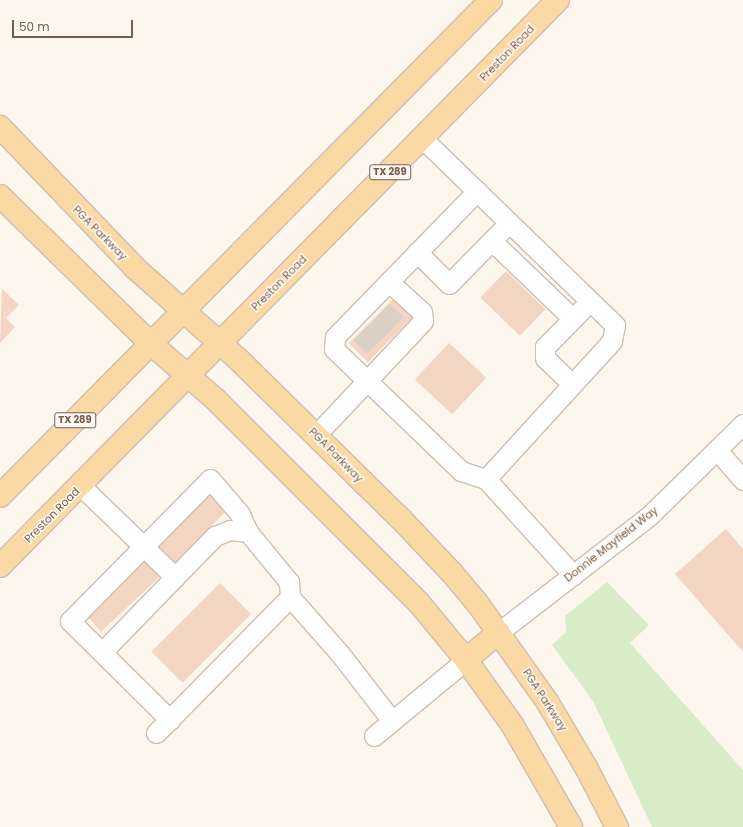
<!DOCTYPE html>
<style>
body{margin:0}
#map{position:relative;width:743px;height:827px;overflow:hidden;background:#fdf6ec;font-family:Poppins,sans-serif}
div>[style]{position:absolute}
.green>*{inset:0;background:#d8ecc9}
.building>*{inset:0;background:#f3d5c3;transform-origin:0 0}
.minor-tunnel>*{height:19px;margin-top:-9.5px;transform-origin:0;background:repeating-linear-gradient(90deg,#dcd0c4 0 19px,transparent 0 29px)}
.roads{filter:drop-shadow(1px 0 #d1beb0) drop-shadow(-1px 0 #d1beb0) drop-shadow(0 1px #d1beb0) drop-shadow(0 -1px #d1beb0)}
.minor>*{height:19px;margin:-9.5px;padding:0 9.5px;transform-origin:9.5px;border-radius:9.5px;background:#fff}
.major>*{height:22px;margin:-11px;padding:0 11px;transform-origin:11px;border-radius:11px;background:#fbd9a5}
span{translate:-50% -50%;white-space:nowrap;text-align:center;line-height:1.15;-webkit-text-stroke:3px #fffaf3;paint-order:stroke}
.shield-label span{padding:1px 3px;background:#fffaf3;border:1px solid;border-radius:3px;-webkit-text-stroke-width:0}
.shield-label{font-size:10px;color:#7a5c4d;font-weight:700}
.street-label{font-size:11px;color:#7a5c4d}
.scale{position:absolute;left:12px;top:20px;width:121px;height:18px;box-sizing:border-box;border:2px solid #7a5c4d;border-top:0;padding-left:5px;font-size:12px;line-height:14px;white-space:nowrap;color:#7a5c4d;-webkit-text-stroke:3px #fffaf3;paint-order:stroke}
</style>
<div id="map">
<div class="green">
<div style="clip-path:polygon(607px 582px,649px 625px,630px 643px,743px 770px,743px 827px,652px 827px,593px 701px,552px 645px,566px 632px,565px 616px)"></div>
</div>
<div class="building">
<div style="left:506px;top:271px;width:55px;height:37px;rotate:44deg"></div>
<div style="clip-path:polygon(2px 289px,19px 305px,6px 318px,15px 327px,0 343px)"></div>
<div style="left:394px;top:298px;width:27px;height:64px;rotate:45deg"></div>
<div style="left:449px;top:343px;width:51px;height:50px;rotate:43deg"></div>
<div style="left:211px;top:491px;width:25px;height:80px;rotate:45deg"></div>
<div style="clip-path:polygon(726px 529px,743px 549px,743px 652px,675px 574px)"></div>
<div style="left:144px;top:560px;width:23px;height:80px;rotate:47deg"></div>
<div style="left:220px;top:583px;width:44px;height:97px;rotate:45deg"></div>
</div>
<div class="minor-tunnel">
<div style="left:383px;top:310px;width:26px;rotate:43deg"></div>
<div style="left:372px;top:322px;width:25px;rotate:45deg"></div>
<div style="left:360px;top:333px;width:27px;rotate:45deg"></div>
</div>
<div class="roads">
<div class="minor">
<div style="left:423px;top:139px;width:267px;rotate:44.1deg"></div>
<div style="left:615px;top:325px;width:16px;rotate:101deg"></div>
<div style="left:612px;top:341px;width:187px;rotate:132.4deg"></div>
<div style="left:486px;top:479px;width:130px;rotate:47.8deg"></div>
<div style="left:477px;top:191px;width:204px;rotate:134.2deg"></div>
<div style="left:335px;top:337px;width:12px;rotate:95deg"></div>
<div style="left:334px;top:349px;width:176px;rotate:43.8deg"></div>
<div style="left:461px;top:471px;width:26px;rotate:18deg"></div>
<div style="left:492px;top:241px;width:111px;rotate:43.9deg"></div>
<div style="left:417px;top:252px;width:45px;rotate:45deg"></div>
<div style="left:449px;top:284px;width:86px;rotate:-45.5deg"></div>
<div style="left:572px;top:384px;width:37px;rotate:-136deg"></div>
<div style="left:545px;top:358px;width:11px;rotate:-90deg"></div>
<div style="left:545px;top:347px;width:64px;rotate:-45.6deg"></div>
<div style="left:316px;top:435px;width:156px;rotate:-46.8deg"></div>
<div style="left:423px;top:321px;width:9px;rotate:-96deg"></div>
<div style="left:422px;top:312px;width:45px;rotate:-137.7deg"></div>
<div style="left:717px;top:450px;width:40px;rotate:49deg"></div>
<div style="left:81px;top:486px;width:131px;rotate:44.1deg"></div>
<div style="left:499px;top:632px;width:190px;rotate:-37.7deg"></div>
<div style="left:649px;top:516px;width:132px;rotate:-44.4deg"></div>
<div style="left:102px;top:652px;width:162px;rotate:-45.8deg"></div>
<div style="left:215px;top:536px;width:16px;rotate:-22deg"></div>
<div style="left:230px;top:530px;width:18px;rotate:6deg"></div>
<div style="left:248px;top:532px;width:65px;rotate:50.6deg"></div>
<div style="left:289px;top:582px;width:15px;rotate:86deg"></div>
<div style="left:290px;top:597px;width:77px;rotate:48.7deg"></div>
<div style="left:341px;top:655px;width:83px;rotate:52.3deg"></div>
<div style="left:170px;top:720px;width:141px;rotate:-135.3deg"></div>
<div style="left:70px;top:621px;width:199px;rotate:-45.4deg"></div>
<div style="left:210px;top:479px;width:46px;rotate:49.4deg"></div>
<div style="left:240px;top:514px;width:20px;rotate:66deg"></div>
<div style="left:156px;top:733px;width:191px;rotate:-45.4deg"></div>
<div style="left:374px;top:736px;width:119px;rotate:-39.6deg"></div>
</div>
<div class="major">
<div style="left:0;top:127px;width:195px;rotate:46.2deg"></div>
<div style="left:135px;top:268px;width:137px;rotate:41.5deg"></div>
<div style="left:238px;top:359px;width:227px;rotate:44.5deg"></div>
<div style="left:400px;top:518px;width:76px;rotate:46.6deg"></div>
<div style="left:452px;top:573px;width:40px;rotate:50deg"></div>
<div style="left:478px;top:604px;width:121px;rotate:54.7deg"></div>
<div style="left:548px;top:703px;width:77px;rotate:59.4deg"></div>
<div style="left:587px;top:769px;width:65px;rotate:62.7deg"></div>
<div style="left:0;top:196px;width:210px;rotate:44.4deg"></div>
<div style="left:150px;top:343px;width:86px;rotate:40.7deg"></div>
<div style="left:215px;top:399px;width:288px;rotate:45deg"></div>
<div style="left:419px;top:603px;width:74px;rotate:50.5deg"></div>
<div style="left:466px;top:660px;width:81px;rotate:54.5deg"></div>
<div style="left:513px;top:726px;width:116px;rotate:60.1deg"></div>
<div style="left:0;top:496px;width:698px;rotate:-45.29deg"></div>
<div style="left:0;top:566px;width:795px;rotate:-45.41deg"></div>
<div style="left:466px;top:660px;width:43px;rotate:-40.3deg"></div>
</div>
</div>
<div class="shield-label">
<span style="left:390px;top:172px">TX 289</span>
<span style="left:75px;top:420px">TX 289</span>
</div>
<div class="street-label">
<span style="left:507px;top:53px;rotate:-46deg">Preston Road</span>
<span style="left:100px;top:233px;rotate:45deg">PGA Parkway</span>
<span style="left:279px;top:283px;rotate:-45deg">Preston Road</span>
<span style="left:336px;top:455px;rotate:45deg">PGA Parkway</span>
<span style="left:52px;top:515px;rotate:-45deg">Preston Road</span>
<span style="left:611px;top:544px;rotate:-38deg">Donnie Mayfield Way</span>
<span style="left:545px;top:700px;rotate:57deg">PGA Parkway</span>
</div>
<div class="scale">50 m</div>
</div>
